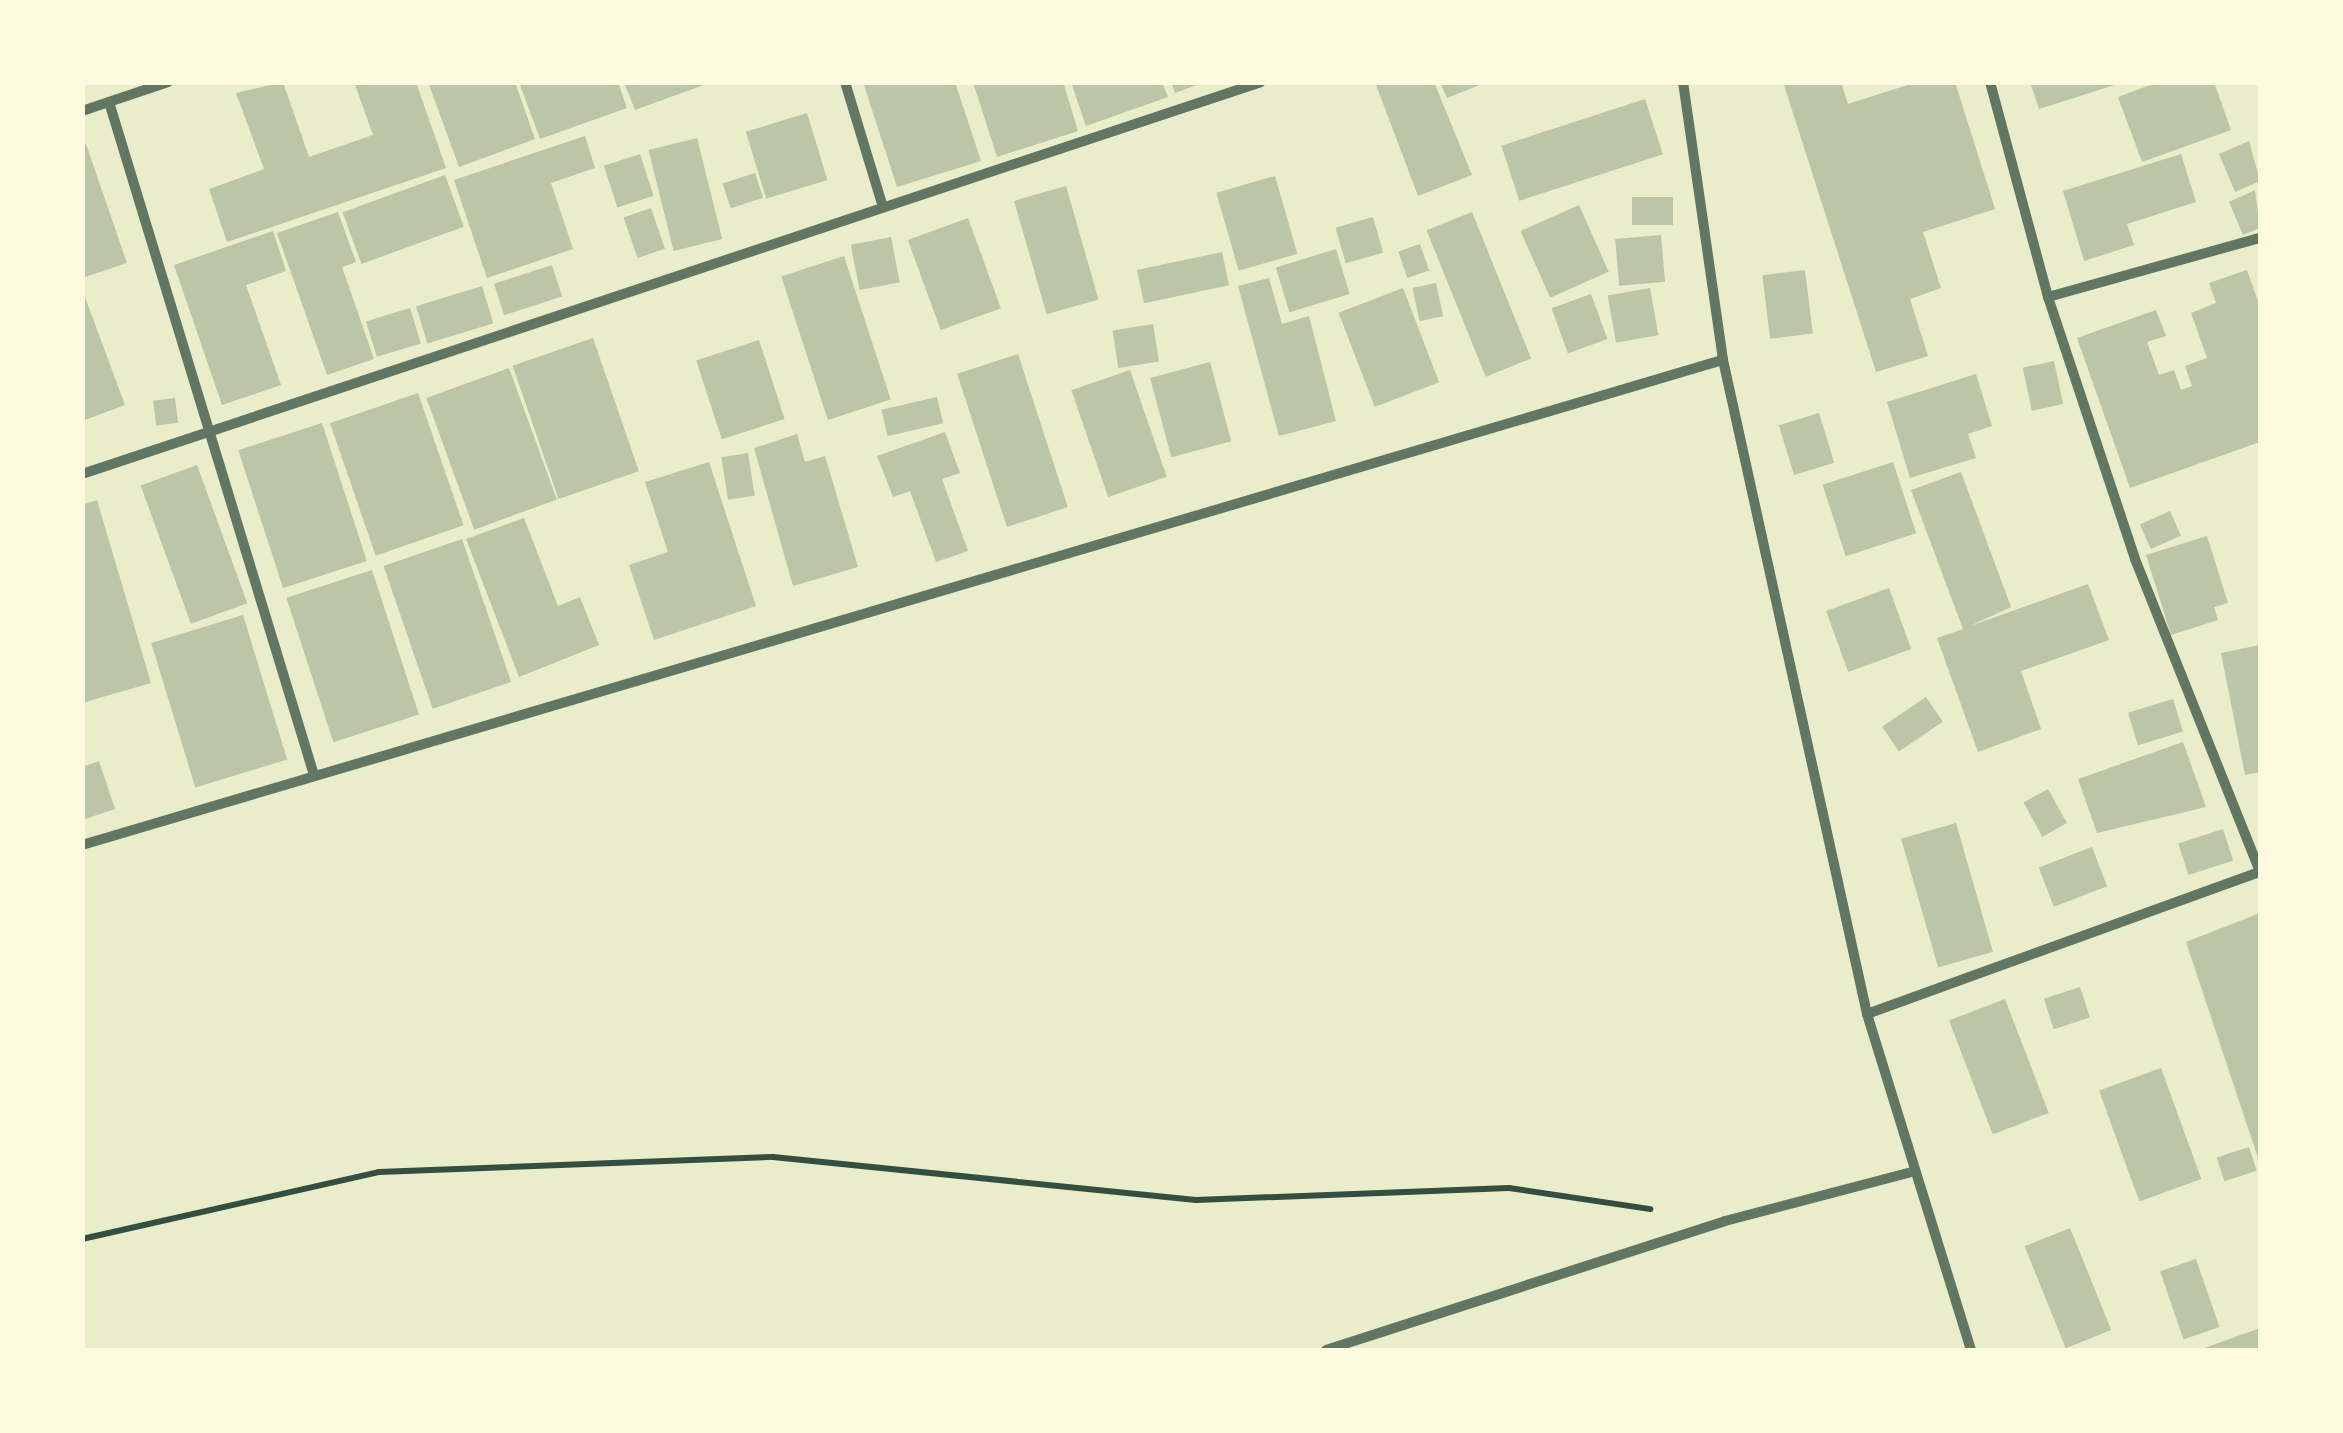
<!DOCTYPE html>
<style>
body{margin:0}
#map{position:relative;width:2343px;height:1433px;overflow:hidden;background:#e9edc9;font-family:"DejaVu Sans",sans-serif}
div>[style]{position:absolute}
.building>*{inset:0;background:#bcc5a7;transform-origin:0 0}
.path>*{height:6px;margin:-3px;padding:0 3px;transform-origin:3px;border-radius:3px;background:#344e41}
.minor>*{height:10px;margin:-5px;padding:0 5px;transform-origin:5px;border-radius:5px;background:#617663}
span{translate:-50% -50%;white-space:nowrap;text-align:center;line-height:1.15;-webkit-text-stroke:8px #fefae0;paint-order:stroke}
.frame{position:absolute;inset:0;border:85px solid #fefae0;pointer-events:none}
</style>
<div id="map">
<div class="building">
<div style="clip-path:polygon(283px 82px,309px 157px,373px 135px,354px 82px,416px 82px,446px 168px,227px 242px,209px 189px,264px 169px,236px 93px)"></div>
<div style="clip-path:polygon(428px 82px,515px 82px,535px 139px,459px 167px)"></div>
<div style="clip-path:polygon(519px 82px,618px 82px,627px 108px,540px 139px)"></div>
<div style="clip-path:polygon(624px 82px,709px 82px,709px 83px,635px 110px)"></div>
<div style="clip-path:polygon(863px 82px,955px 82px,981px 161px,897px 187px)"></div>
<div style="clip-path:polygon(973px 82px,1063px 82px,1078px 131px,997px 157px)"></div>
<div style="clip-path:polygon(1071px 82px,1162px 82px,1168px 97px,1086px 126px)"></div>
<div style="clip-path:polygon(1171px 82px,1202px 82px,1202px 83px,1175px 93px)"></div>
<div style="clip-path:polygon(1375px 82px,1434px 82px,1472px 175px,1418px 196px)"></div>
<div style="clip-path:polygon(1440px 82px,1485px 82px,1485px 83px,1447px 98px)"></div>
<div style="clip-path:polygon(1783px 82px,1841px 82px,1848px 104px,1917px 82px,1955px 82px,1995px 209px,1923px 232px,1941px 288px,1910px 299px,1928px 356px,1876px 372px)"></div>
<div style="clip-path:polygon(2030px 82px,2121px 82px,2121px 83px,2039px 109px)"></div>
<div style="clip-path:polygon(2158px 82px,2214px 82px,2231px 130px,2142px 162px,2118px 97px)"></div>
<div style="left:1645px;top:99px;width:58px;height:151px;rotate:72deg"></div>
<div style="left:807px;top:113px;width:70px;height:64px;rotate:73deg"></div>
<div style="clip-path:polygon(585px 136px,595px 168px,551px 183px,573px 249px,487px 278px,454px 180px)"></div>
<div style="left:697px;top:138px;width:104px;height:50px;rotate:76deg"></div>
<div style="clip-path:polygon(2249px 141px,2260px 181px,2235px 192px,2219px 154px)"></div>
<div style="clip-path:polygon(86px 144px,127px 263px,82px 278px,82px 145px)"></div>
<div style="left:640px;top:154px;width:44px;height:38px;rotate:72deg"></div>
<div style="clip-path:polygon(2181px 154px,2196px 202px,2127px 224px,2134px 245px,2084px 261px,2063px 191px)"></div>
<div style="left:755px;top:173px;width:26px;height:34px;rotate:72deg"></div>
<div style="left:445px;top:175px;width:55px;height:109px;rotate:70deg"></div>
<div style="left:1275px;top:176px;width:81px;height:61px;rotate:74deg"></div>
<div style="left:1066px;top:186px;width:118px;height:54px;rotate:74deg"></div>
<div style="clip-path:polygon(2255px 190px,2260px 228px,2243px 235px,2229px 202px)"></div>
<div style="left:1632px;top:197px;width:41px;height:28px"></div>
<div style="left:1579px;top:205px;width:73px;height:64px;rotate:66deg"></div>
<div style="left:651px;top:208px;width:43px;height:29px;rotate:71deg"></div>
<div style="clip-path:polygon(338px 212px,356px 262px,342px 267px,374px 359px,327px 375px,277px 233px)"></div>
<div style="left:1472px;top:212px;width:158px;height:49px;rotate:68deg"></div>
<div style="left:1373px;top:217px;width:37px;height:39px;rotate:74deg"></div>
<div style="left:968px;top:218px;width:96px;height:64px;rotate:70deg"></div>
<div style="clip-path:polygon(273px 231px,286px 271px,246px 285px,281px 385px,222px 405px,174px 265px)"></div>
<div style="left:1661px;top:235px;width:47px;height:46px;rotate:85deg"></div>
<div style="left:891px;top:237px;width:46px;height:41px;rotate:79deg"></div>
<div style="left:1420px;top:244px;width:28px;height:23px;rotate:71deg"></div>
<div style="left:1336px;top:249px;width:47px;height:63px;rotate:73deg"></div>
<div style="left:1222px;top:252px;width:34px;height:87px;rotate:78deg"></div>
<div style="left:844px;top:256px;width:151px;height:66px;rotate:72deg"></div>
<div style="left:552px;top:265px;width:33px;height:61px;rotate:72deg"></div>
<div style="left:1805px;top:270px;width:64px;height:43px;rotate:83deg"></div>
<div style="clip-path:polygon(2247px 270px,2260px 307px,2260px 442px,2130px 488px,2077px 338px,2156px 310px,2166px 336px,2147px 342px,2159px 375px,2174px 370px,2181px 390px,2192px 386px,2185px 366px,2207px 358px,2191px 313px,2216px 303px,2209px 283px)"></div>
<div style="clip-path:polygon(1269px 278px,1282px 324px,1309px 316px,1336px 421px,1279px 436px,1238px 286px)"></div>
<div style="left:1436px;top:283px;width:34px;height:24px;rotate:78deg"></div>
<div style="left:482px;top:286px;width:39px;height:69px;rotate:73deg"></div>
<div style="left:1403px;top:288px;width:101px;height:69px;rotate:69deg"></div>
<div style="left:1650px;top:288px;width:48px;height:43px;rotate:80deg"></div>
<div style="clip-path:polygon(82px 289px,125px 405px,82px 421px)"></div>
<div style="left:1591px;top:294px;width:48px;height:42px;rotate:70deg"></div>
<div style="left:410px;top:308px;width:37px;height:46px;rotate:73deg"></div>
<div style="left:1153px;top:324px;width:38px;height:41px;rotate:81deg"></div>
<div style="left:593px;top:338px;width:141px;height:85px;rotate:71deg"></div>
<div style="left:759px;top:340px;width:83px;height:66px;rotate:72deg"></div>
<div style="left:1018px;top:354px;width:161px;height:64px;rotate:72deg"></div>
<div style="left:2054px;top:361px;width:44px;height:32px;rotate:78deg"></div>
<div style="left:1210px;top:362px;width:82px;height:62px;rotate:75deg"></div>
<div style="left:509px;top:368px;width:140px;height:88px;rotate:70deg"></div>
<div style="left:1130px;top:370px;width:113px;height:62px;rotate:71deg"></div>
<div style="clip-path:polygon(1976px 374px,1992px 426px,1968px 434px,1976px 458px,1910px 478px,1887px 402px)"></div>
<div style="left:418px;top:393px;width:140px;height:93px;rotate:71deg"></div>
<div style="left:937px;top:397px;width:27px;height:57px;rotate:77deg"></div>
<div style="left:175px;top:398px;width:25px;height:22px;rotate:83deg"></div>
<div style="left:1819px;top:413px;width:52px;height:42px;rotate:73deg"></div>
<div style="left:322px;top:423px;width:145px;height:88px;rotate:72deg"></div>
<div style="clip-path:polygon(945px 432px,960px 473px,942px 479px,968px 551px,936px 562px,910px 491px,893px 497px,877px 456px)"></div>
<div style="clip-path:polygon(797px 434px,805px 462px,825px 456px,858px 567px,793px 586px,754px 448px)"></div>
<div style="left:748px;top:453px;width:43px;height:27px;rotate:81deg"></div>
<div style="clip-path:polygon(709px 462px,756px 606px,654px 640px,629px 565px,668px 552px,645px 482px)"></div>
<div style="left:1893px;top:462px;width:75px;height:74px;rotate:72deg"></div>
<div style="left:197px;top:465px;width:147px;height:60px;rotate:70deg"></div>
<div style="clip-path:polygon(1961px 472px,2011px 607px,1970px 626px,2088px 584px,2109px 640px,2021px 671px,2041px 729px,1978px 752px,1937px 638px,1963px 629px,1911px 490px)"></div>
<div style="clip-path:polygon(97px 500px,151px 683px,82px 703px,82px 505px)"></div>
<div style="left:2170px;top:511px;width:27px;height:33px;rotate:66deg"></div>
<div style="clip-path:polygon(524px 518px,558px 606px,580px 597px,599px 645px,519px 677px,466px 539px)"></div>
<div style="clip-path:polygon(2207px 536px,2228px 603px,2214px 607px,2218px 620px,2171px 635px,2146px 555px)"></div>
<div style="left:462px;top:539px;width:151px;height:83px;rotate:71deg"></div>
<div style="left:372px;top:570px;width:152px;height:90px;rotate:72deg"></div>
<div style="left:1889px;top:588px;width:65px;height:67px;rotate:70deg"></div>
<div style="left:243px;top:615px;width:151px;height:96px;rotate:73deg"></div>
<div style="clip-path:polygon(2260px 645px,2260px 772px,2245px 775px,2221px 653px)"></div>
<div style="left:1926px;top:697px;width:30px;height:53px;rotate:56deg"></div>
<div style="left:2173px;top:699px;width:34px;height:47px;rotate:73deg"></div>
<div style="clip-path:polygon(2183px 742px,2206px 807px,2097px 833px,2078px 779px)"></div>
<div style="clip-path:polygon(99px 761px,115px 809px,82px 820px,82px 767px)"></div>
<div style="left:2048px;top:789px;width:39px;height:28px;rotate:61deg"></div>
<div style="left:1956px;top:823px;width:134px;height:57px;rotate:74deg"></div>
<div style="left:2223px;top:829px;width:33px;height:47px;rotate:72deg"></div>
<div style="left:2092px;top:847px;width:42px;height:57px;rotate:69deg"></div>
<div style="clip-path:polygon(2260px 913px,2260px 1164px,2186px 942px)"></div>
<div style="left:2080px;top:987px;width:32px;height:38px;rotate:72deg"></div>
<div style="left:2005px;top:999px;width:122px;height:60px;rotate:69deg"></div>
<div style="left:2161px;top:1068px;width:118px;height:66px;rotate:70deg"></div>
<div style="left:2249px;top:1147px;width:25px;height:34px;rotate:72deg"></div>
<div style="left:2070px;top:1228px;width:110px;height:49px;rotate:68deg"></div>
<div style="left:2196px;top:1259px;width:72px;height:38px;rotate:71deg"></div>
<div style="clip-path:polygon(2260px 1328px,2260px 1350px,2199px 1350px)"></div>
</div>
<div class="path">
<div style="left:82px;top:1239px;width:304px;rotate:-12.7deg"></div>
<div style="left:379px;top:1172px;width:394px;rotate:-2.2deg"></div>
<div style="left:773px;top:1157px;width:425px;rotate:5.8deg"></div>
<div style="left:1196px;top:1200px;width:313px;rotate:-2.2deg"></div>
<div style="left:1509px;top:1188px;width:143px;rotate:8.5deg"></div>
</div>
<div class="minor">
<div style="left:845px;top:82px;width:131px;rotate:73.1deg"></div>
<div style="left:1683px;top:82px;width:281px;rotate:81.8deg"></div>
<div style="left:1723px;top:360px;width:670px;rotate:77.58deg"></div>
<div style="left:1867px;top:1014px;width:352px;rotate:72.8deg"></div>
<div style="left:1990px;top:82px;width:223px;rotate:74.9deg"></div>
<div style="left:2048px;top:297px;width:276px;rotate:71.6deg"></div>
<div style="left:2135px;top:559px;width:337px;rotate:68.2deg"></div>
<div style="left:109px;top:102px;width:704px;rotate:73.06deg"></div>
<div style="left:82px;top:111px;width:91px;rotate:-18.6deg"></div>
<div style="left:2048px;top:297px;width:220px;rotate:-15.6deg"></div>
<div style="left:82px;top:474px;width:1242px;rotate:-18.39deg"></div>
<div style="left:82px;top:845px;width:1711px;rotate:-16.47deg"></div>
<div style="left:1867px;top:1014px;width:418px;rotate:-19.9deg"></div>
<div style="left:1326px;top:1350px;width:419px;rotate:-17.9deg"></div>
<div style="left:1725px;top:1221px;width:193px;rotate:-14.7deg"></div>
</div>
<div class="frame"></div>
</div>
